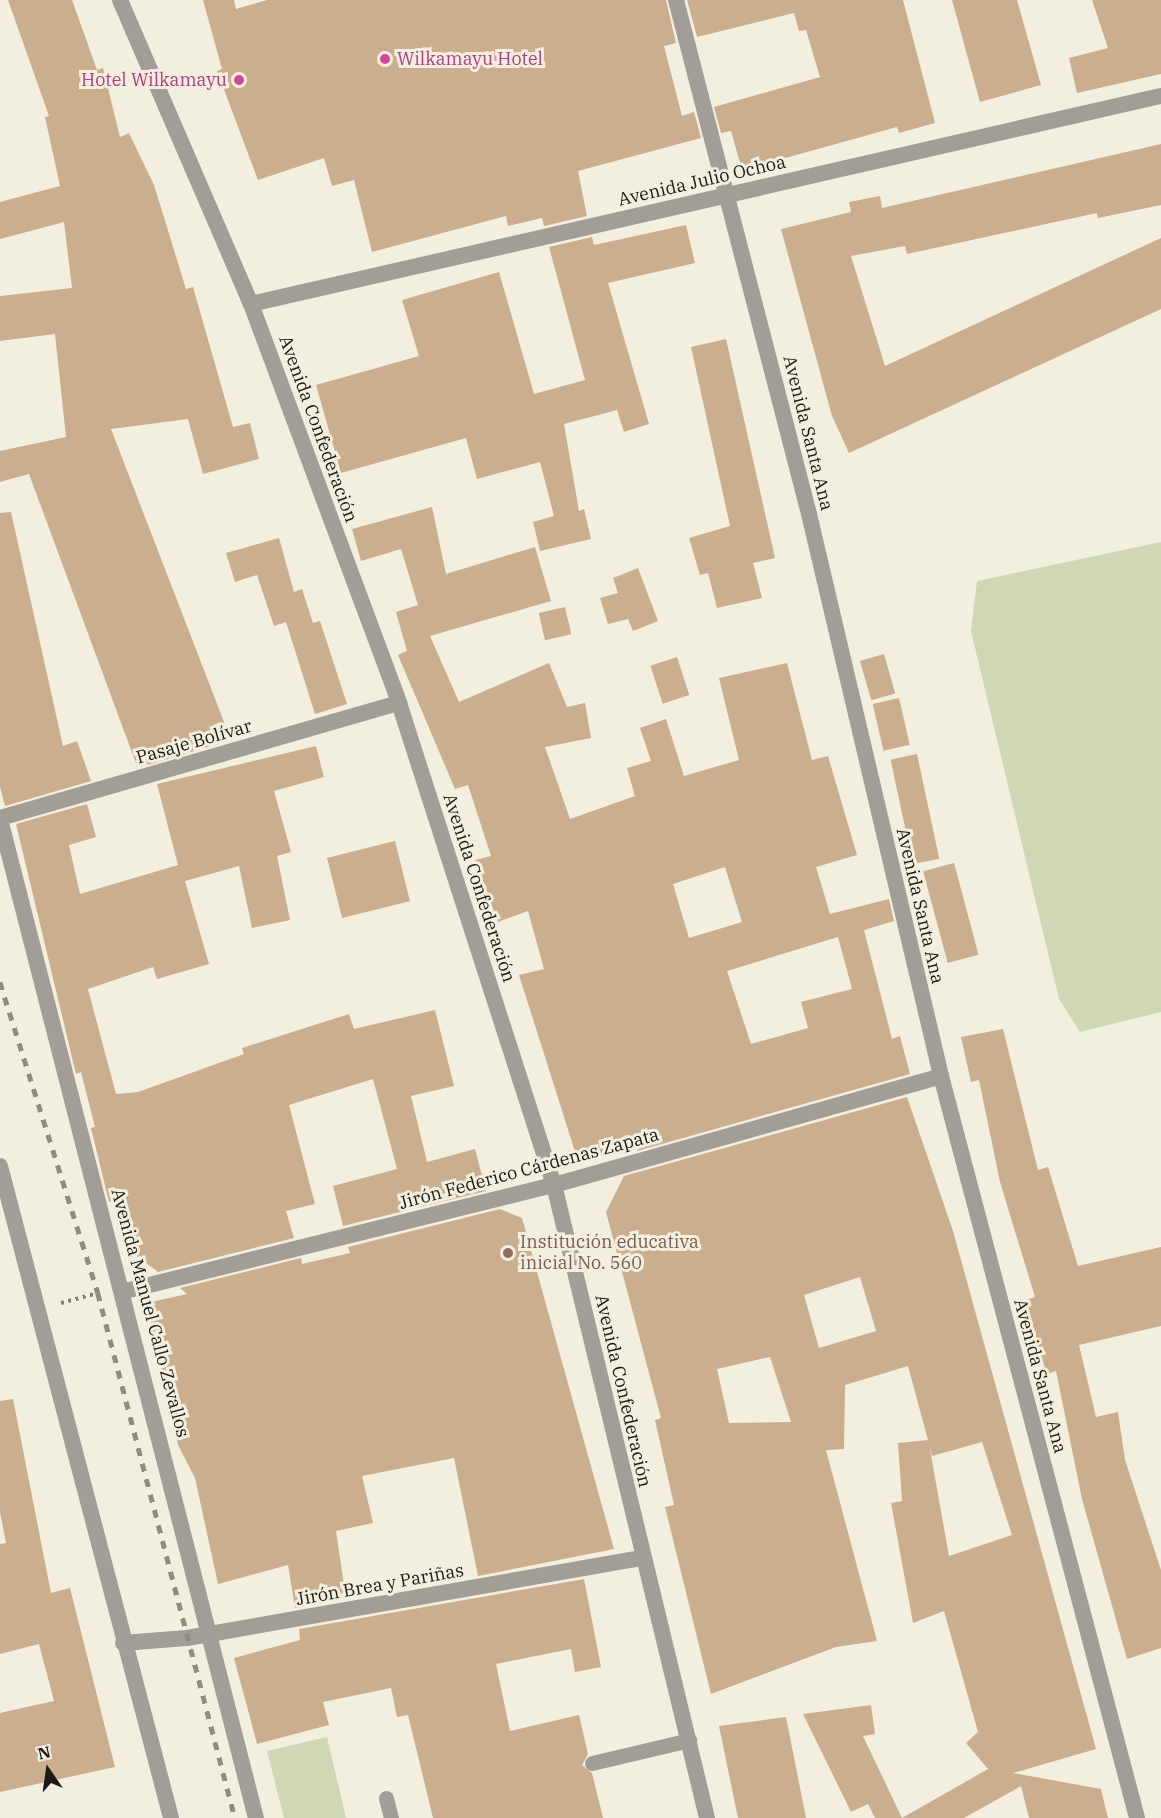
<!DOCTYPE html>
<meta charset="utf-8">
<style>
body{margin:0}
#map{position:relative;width:1161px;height:1818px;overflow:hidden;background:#f3efde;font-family:"IBM Plex Serif",serif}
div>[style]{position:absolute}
.green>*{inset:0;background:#d0d7b5}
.building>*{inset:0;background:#cbae8e;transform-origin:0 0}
.path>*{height:4px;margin-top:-2px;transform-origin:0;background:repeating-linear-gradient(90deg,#817e73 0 3px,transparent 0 7.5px)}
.service>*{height:15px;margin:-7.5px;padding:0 7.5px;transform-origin:7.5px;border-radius:7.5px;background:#a39d98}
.minor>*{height:16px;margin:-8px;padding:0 8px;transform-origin:8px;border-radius:8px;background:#a39d98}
.tertiary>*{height:16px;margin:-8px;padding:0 8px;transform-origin:8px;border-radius:8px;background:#a39d98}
.rail>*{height:4.5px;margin-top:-2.25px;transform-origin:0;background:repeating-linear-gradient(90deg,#8f8c80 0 8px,transparent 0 16px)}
.dots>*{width:16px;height:16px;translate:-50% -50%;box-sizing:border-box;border:3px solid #f3efde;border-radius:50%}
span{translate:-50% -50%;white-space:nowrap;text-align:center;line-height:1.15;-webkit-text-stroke:6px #f3efde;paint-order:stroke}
.hotel-label{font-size:18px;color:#b23c85}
.left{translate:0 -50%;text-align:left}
.right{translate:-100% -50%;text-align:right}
.street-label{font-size:18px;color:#1b1a14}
.education-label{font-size:18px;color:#785e54}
.north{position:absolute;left:18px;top:1740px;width:60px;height:60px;-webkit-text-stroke:4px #f3efde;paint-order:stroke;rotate:347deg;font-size:16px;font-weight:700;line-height:24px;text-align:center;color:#1b1a14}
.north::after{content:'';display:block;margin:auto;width:21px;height:27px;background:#1b1a14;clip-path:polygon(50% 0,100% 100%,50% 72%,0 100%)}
</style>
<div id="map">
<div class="green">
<div style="clip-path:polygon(1161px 542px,1161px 1012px,1080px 1032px,1059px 999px,971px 631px,977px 581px)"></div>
<div style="clip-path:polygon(327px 1737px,346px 1818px,284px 1818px,267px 1751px)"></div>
</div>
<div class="building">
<div style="clip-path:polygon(8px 0,72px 0,97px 70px,103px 68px,120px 137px,129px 133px,154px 185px,186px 289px,193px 287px,233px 427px,250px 423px,259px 459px,203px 474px,188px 419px,111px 429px,231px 740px,151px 764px,137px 766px,29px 474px,0 482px,0 451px,66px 437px,55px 334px,0 341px,0 296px,72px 288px,64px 222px,0 239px,0 202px,60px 186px,45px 117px,49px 116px)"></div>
<div style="clip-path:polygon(203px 0,234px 0,236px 9px,267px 0,666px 0,676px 43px,664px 46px,682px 116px,694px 112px,701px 138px,578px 171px,587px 216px,544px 226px,542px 218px,508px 226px,506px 216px,372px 252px,354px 180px,332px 186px,324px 158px,258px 180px,217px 71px,222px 69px)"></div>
<div style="clip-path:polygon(687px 0,903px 0,935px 123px,899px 133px,897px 127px,742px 170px,731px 131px,721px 133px,714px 107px,820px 77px,806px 30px,799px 31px,794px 13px,697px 37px)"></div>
<div style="clip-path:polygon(952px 0,1017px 0,1041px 85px,980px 102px)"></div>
<div style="clip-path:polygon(1092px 0,1161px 0,1161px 74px,1077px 93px,1069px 58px,1108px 48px)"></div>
<div style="clip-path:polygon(1161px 144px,1161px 205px,1098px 218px,1097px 213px,907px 254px,905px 246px,851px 256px,885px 366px,1161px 238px,1161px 309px,849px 453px,832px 416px,781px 229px,851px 212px,849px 202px,880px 196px,882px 208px)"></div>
<div style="clip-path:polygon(686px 225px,695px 263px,608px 283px,649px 424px,624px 432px,617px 410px,564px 424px,579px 511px,584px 509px,591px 539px,540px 551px,533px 522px,554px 516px,540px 462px,477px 479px,466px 438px,341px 473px,316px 385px,419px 356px,402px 300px,499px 272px,534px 394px,585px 380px,549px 247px,592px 237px,594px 245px)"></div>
<div style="clip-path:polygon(726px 339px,775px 558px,753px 563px,762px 598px,717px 608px,708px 573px,700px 575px,689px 538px,730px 526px,691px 347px)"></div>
<div style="clip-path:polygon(evenodd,432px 507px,446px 574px,535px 547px,551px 601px,430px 636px,459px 702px,549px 663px,567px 707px,585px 703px,591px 738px,545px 747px,570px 819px,635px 796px,627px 768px,651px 761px,640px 728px,666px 719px,684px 776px,739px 760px,719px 678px,787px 663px,812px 760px,828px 756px,857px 855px,816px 867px,830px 914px,889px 899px,894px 921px,864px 930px,892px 1039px,900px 1036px,910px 1074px,637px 1151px,640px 1145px,578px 1161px,519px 975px,544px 969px,528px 911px,498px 922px,475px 860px,491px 856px,468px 785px,455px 789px,398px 655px,407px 651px,396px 612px,418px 605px,401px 549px,361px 561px,352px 529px,432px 507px,725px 867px,742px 922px,689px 938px,673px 884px,725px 867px,432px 507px,838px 937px,852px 989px,801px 1002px,808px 1028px,751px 1044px,727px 971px,838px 937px)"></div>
<div style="clip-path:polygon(11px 512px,63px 746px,77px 741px,91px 781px,5px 806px,0 787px,0 513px)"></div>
<div style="clip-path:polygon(279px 538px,294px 592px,302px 589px,313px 623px,320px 621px,347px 704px,315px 714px,286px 622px,274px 626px,257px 575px,235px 582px,226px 553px)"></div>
<div style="clip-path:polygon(638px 568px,658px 621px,633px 631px,628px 619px,608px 624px,600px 598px,618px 593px,613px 578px)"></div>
<div style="left:565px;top:607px;width:28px;height:27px;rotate:77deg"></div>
<div style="left:884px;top:654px;width:41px;height:25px;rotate:74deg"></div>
<div style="left:677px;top:657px;width:40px;height:28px;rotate:72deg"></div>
<div style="left:899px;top:698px;width:48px;height:27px;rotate:77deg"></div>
<div style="clip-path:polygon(316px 746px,324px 777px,274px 791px,291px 852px,277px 856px,290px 920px,252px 928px,239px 866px,185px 881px,209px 964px,157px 979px,153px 967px,88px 989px,116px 1094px,138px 1092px,244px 1054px,242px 1048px,349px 1014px,354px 1029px,435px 1010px,454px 1086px,411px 1096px,427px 1162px,475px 1149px,486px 1191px,343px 1226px,333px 1186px,397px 1169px,373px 1079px,289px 1105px,315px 1204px,286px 1211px,294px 1238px,158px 1272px,130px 1251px,124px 1222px,120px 1224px,114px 1201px,109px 1202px,91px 1128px,95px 1127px,81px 1072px,76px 1074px,16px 824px,87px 804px,96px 837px,69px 845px,80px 894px,178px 865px,157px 784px)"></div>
<div style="left:917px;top:754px;width:107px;height:27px;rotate:78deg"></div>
<div style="left:395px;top:841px;width:62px;height:70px;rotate:76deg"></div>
<div style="left:954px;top:863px;width:95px;height:32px;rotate:75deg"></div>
<div style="clip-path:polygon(1003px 1029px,1038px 1170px,1048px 1167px,1078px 1266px,1161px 1247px,1161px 1326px,1079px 1345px,1096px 1417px,1118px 1412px,1125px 1460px,1161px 1570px,1161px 1648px,1127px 1659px,1082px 1499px,1056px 1371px,1047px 1374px,1023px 1301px,1035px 1297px,1000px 1182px,979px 1080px,971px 1082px,961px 1037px)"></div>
<div style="clip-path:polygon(evenodd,907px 1097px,953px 1231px,1096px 1749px,1013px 1773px,1101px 1789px,1108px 1818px,1029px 1818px,1021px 1786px,964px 1818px,875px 1818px,868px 1804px,851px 1812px,803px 1714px,871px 1705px,875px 1734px,863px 1736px,902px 1818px,988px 1769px,966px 1743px,978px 1732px,944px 1611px,913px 1623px,891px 1503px,902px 1501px,898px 1443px,928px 1440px,908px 1366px,845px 1385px,844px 1449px,826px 1450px,877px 1641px,836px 1647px,711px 1694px,665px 1507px,674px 1505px,655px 1420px,661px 1418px,606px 1212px,624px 1176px,907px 1097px,860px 1277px,876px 1331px,819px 1348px,804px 1295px,860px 1277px,907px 1097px,770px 1357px,791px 1422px,729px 1423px,717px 1369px,770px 1357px,907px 1097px,982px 1442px,1012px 1535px,949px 1556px,929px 1444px,932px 1456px,982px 1442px)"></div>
<div style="clip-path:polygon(500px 1209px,522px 1218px,614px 1549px,478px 1576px,454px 1458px,362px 1476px,373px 1523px,336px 1531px,346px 1599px,295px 1608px,288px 1565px,218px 1584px,195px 1478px,178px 1445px,147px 1303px,187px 1294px,180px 1288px,301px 1258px,302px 1264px,350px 1253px,348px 1247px)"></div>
<div style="clip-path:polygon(13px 1399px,51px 1593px,70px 1588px,115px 1767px,0 1792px,0 1713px,54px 1701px,39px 1644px,0 1654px,0 1544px,6px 1543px,0 1512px,0 1401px)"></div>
<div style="clip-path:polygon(584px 1579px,601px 1667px,575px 1672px,571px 1649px,496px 1664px,510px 1731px,579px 1715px,588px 1754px,582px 1765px,592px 1773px,603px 1818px,433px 1818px,408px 1715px,397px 1717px,391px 1688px,323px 1702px,329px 1725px,257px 1744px,234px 1658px,300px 1640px,299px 1629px)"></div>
<div style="clip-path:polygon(786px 1717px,806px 1818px,738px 1818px,719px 1726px)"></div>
</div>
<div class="path">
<div style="left:61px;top:1303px;width:38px;rotate:-15deg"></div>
</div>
<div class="service">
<div style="left:592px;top:1763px;width:100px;rotate:-13.3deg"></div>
<div style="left:386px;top:1798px;width:21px;rotate:76deg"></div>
</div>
<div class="minor">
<div style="left:120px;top:0;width:331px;rotate:66.7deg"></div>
<div style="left:251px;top:304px;width:426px;rotate:69.6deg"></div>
<div style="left:399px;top:703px;width:506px;rotate:72.17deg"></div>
<div style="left:554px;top:1185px;width:651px;rotate:76.41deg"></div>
<div style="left:676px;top:0;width:531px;rotate:75.49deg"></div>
<div style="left:809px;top:514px;width:577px;rotate:76.78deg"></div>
<div style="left:941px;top:1076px;width:767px;rotate:75.2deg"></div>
<div style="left:251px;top:304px;width:933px;rotate:-12.88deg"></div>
<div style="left:0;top:818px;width:415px;rotate:-16.1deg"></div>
<div style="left:0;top:819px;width:1031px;rotate:75.63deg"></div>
<div style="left:125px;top:1291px;width:442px;rotate:-13.9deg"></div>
<div style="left:554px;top:1185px;width:402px;rotate:-15.7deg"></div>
<div style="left:123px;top:1643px;width:64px;rotate:-4.5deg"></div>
<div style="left:187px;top:1638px;width:462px;rotate:-10deg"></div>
</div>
<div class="tertiary">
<div style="left:0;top:1166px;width:674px;rotate:75.3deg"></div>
</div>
<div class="rail">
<div style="left:0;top:982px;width:326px;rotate:72.5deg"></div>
<div style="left:98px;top:1293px;width:543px;rotate:75.37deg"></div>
</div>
<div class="dots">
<div style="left:385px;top:59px;background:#d1479c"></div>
<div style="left:239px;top:80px;background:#d1479c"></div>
<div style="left:508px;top:1253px;background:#8d6e63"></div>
</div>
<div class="hotel-label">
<span class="left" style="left:397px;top:59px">Wilkamayu Hotel</span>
<span class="right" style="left:227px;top:80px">Hotel Wilkamayu</span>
</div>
<div class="street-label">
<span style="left:702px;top:181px;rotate:-13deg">Avenida Julio Ochoa</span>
<span style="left:318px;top:429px;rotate:70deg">Avenida Confederación</span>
<span style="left:808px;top:433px;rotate:76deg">Avenida Santa Ana</span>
<span style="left:194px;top:742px;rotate:-16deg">Pasaje Bolívar</span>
<span style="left:479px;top:888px;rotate:72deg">Avenida Confederación</span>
<span style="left:920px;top:906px;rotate:77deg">Avenida Santa Ana</span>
<span style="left:529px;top:1169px;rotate:-15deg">Jirón Federico Cárdenas Zapata</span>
<span style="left:150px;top:1313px;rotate:75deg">Avenida Manuel Callo Zevallos</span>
<span style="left:1040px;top:1376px;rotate:75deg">Avenida Santa Ana</span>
<span style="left:623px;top:1391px;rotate:77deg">Avenida Confederación</span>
<span style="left:380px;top:1585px;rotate:-10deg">Jirón Brea y Pariñas</span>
</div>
<div class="education-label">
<span class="left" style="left:520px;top:1253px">Institución educativa<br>inicial No. 560</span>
</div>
<div class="north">N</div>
</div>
